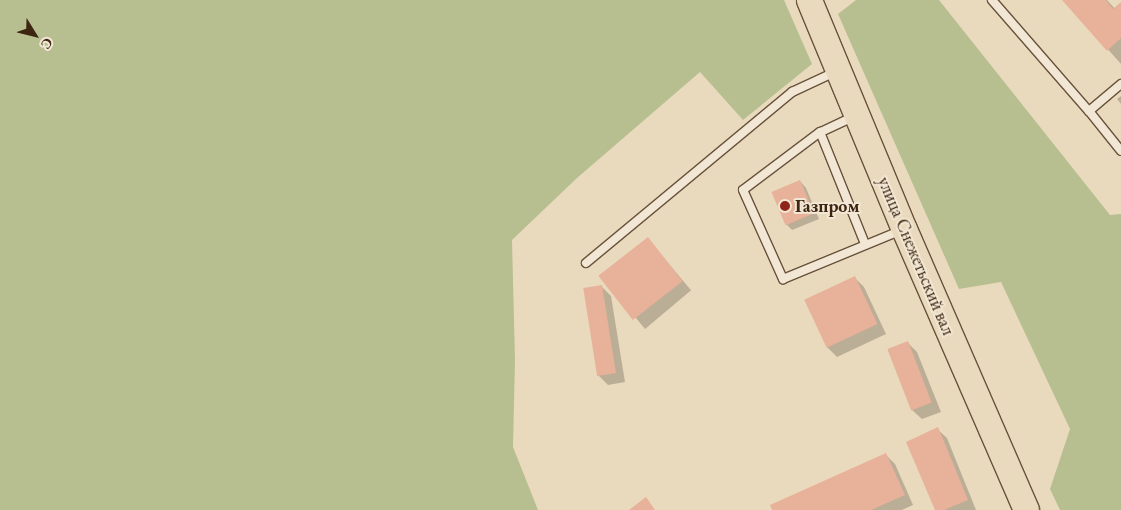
<!DOCTYPE html>
<meta charset="utf-8">
<style>
body{margin:0}
#map{position:relative;width:1121px;height:510px;overflow:hidden;background:#eadabd;font-family:"EB Garamond",serif}
div>[style]{position:absolute}
.green>*{inset:0;background:#b7bf90}
.shadow>*{inset:0;background:#0003;transform-origin:0 0}
.building>*{inset:0;background:#e8b199;transform-origin:0 0}
.roads{filter:drop-shadow(1px 0 #68523c) drop-shadow(-1px 0 #68523c) drop-shadow(0 1px #68523c) drop-shadow(0 -1px #68523c)}
.service>*{height:8px;margin:-4px;padding:0 4px;transform-origin:4px;border-radius:4px;background:#f1e7d4}
.primary>*{height:25px;margin:-12.5px;padding:0 12.5px;transform-origin:12.5px;border-radius:12.5px;background:#eadabd}
.dots>*{width:14px;height:14px;translate:-50% -50%;box-sizing:border-box;border:2px solid #f1e7d4;border-radius:50%}
span{translate:-50% -50%;white-space:nowrap;text-align:center;line-height:1.15;-webkit-text-stroke:4px #f1e7d4;paint-order:stroke}
.poi-label{font-size:18px;color:#3d2511;font-weight:700}
.left{translate:0 -50%;text-align:left}
.street-label{font-size:18px;color:#3d2511}
.north{position:absolute;left:10px;top:10px;width:50px;height:50px;-webkit-text-stroke:4px #f1e7d4;paint-order:stroke;rotate:126deg;font-size:14px;font-weight:700;line-height:20px;text-align:center;color:#3d2511}
.north::after{content:'';display:block;margin:auto;width:18px;height:22px;background:#3d2511;clip-path:polygon(50% 0,100% 100%,50% 72%,0 100%)}
</style>
<div id="map">
<div class="green">
<div style="clip-path:polygon(0 0,784px 0,812px 64px,743px 120px,700px 72px,577px 178px,512px 240px,515px 360px,513px 447px,538px 510px,0 510px)"></div>
<div style="clip-path:polygon(856px 0,939px 0,1110px 215px,1121px 214px,1121px 510px,1060px 510px,1050px 489px,1070px 429px,1001px 282px,959px 289px,838px 14px)"></div>
</div>
<div class="shadow">
<div style="clip-path:polygon(1064px 0,1107px 0,1115px 9px,1121px 4px,1121px 64px)"></div>
<div style="clip-path:polygon(1121px 96px,1121px 104px,1117px 99px)"></div>
<div style="clip-path:polygon(800px 181px,806px 188px,819px 219px,792px 230px,786px 224px)"></div>
<div style="left:648px;top:239px;width:67px;height:60px;rotate:50deg"></div>
<div style="clip-path:polygon(854px 277px,864px 287px,886px 334px,837px 357px,827px 347px)"></div>
<div style="clip-path:polygon(601px 286px,611px 296px,625px 382px,608px 385px,598px 375px)"></div>
<div style="clip-path:polygon(907px 342px,917px 352px,941px 412px,922px 419px,912px 410px,888px 350px)"></div>
<div style="clip-path:polygon(937px 429px,947px 438px,976px 510px,936px 510px)"></div>
<div style="clip-path:polygon(886px 455px,895px 464px,913px 505px,902px 510px,773px 510px)"></div>
</div>
<div class="building">
<div style="clip-path:polygon(1062px 0,1106px 0,1113px 9px,1121px 2px,1121px 38px,1107px 51px)"></div>
<div style="left:800px;top:180px;width:36px;height:31px;rotate:67deg"></div>
<div style="left:648px;top:237px;width:56px;height:63px;rotate:52deg"></div>
<div style="left:855px;top:276px;width:53px;height:56px;rotate:65deg"></div>
<div style="left:602px;top:285px;width:89px;height:19px;rotate:81deg"></div>
<div style="left:908px;top:341px;width:66px;height:22px;rotate:69deg"></div>
<div style="clip-path:polygon(938px 427px,968px 500px,944px 510px,935px 510px,906px 442px)"></div>
<div style="clip-path:polygon(886px 453px,905px 495px,871px 510px,772px 510px,770px 505px)"></div>
<div style="clip-path:polygon(646px 497px,655px 510px,629px 510px)"></div>
</div>
<div class="roads">
<div class="service">
<div style="left:992px;top:0;width:147px;rotate:48.9deg"></div>
<div style="left:1121px;top:84px;width:42px;rotate:139.8deg"></div>
<div style="left:1089px;top:111px;width:51px;rotate:51.3deg"></div>
<div style="left:855px;top:116px;width:38px;rotate:155deg"></div>
<div style="left:820px;top:132px;width:96px;rotate:143deg"></div>
<div style="left:743px;top:190px;width:98px;rotate:65.8deg"></div>
<div style="left:783px;top:279px;width:129px;rotate:-22.4deg"></div>
<div style="left:820px;top:132px;width:121px;rotate:68.1deg"></div>
<div style="left:586px;top:263px;width:268px;rotate:-39.7deg"></div>
<div style="left:792px;top:92px;width:47px;rotate:-24.9deg"></div>
</div>
<div class="primary">
<div style="left:809px;top:0;width:248px;rotate:67.5deg"></div>
<div style="left:904px;top:229px;width:306px;rotate:66.5deg"></div>
</div>
</div>
<div class="dots">
<div style="left:785px;top:206px;background:#8f2418"></div>
</div>
<div class="poi-label">
<span class="left" style="left:795px;top:206px">Газпром</span>
</div>
<div class="street-label">
<span style="left:916px;top:256px;rotate:67deg">улица Снежетьский вал</span>
</div>
<div class="north">С</div>
</div>
